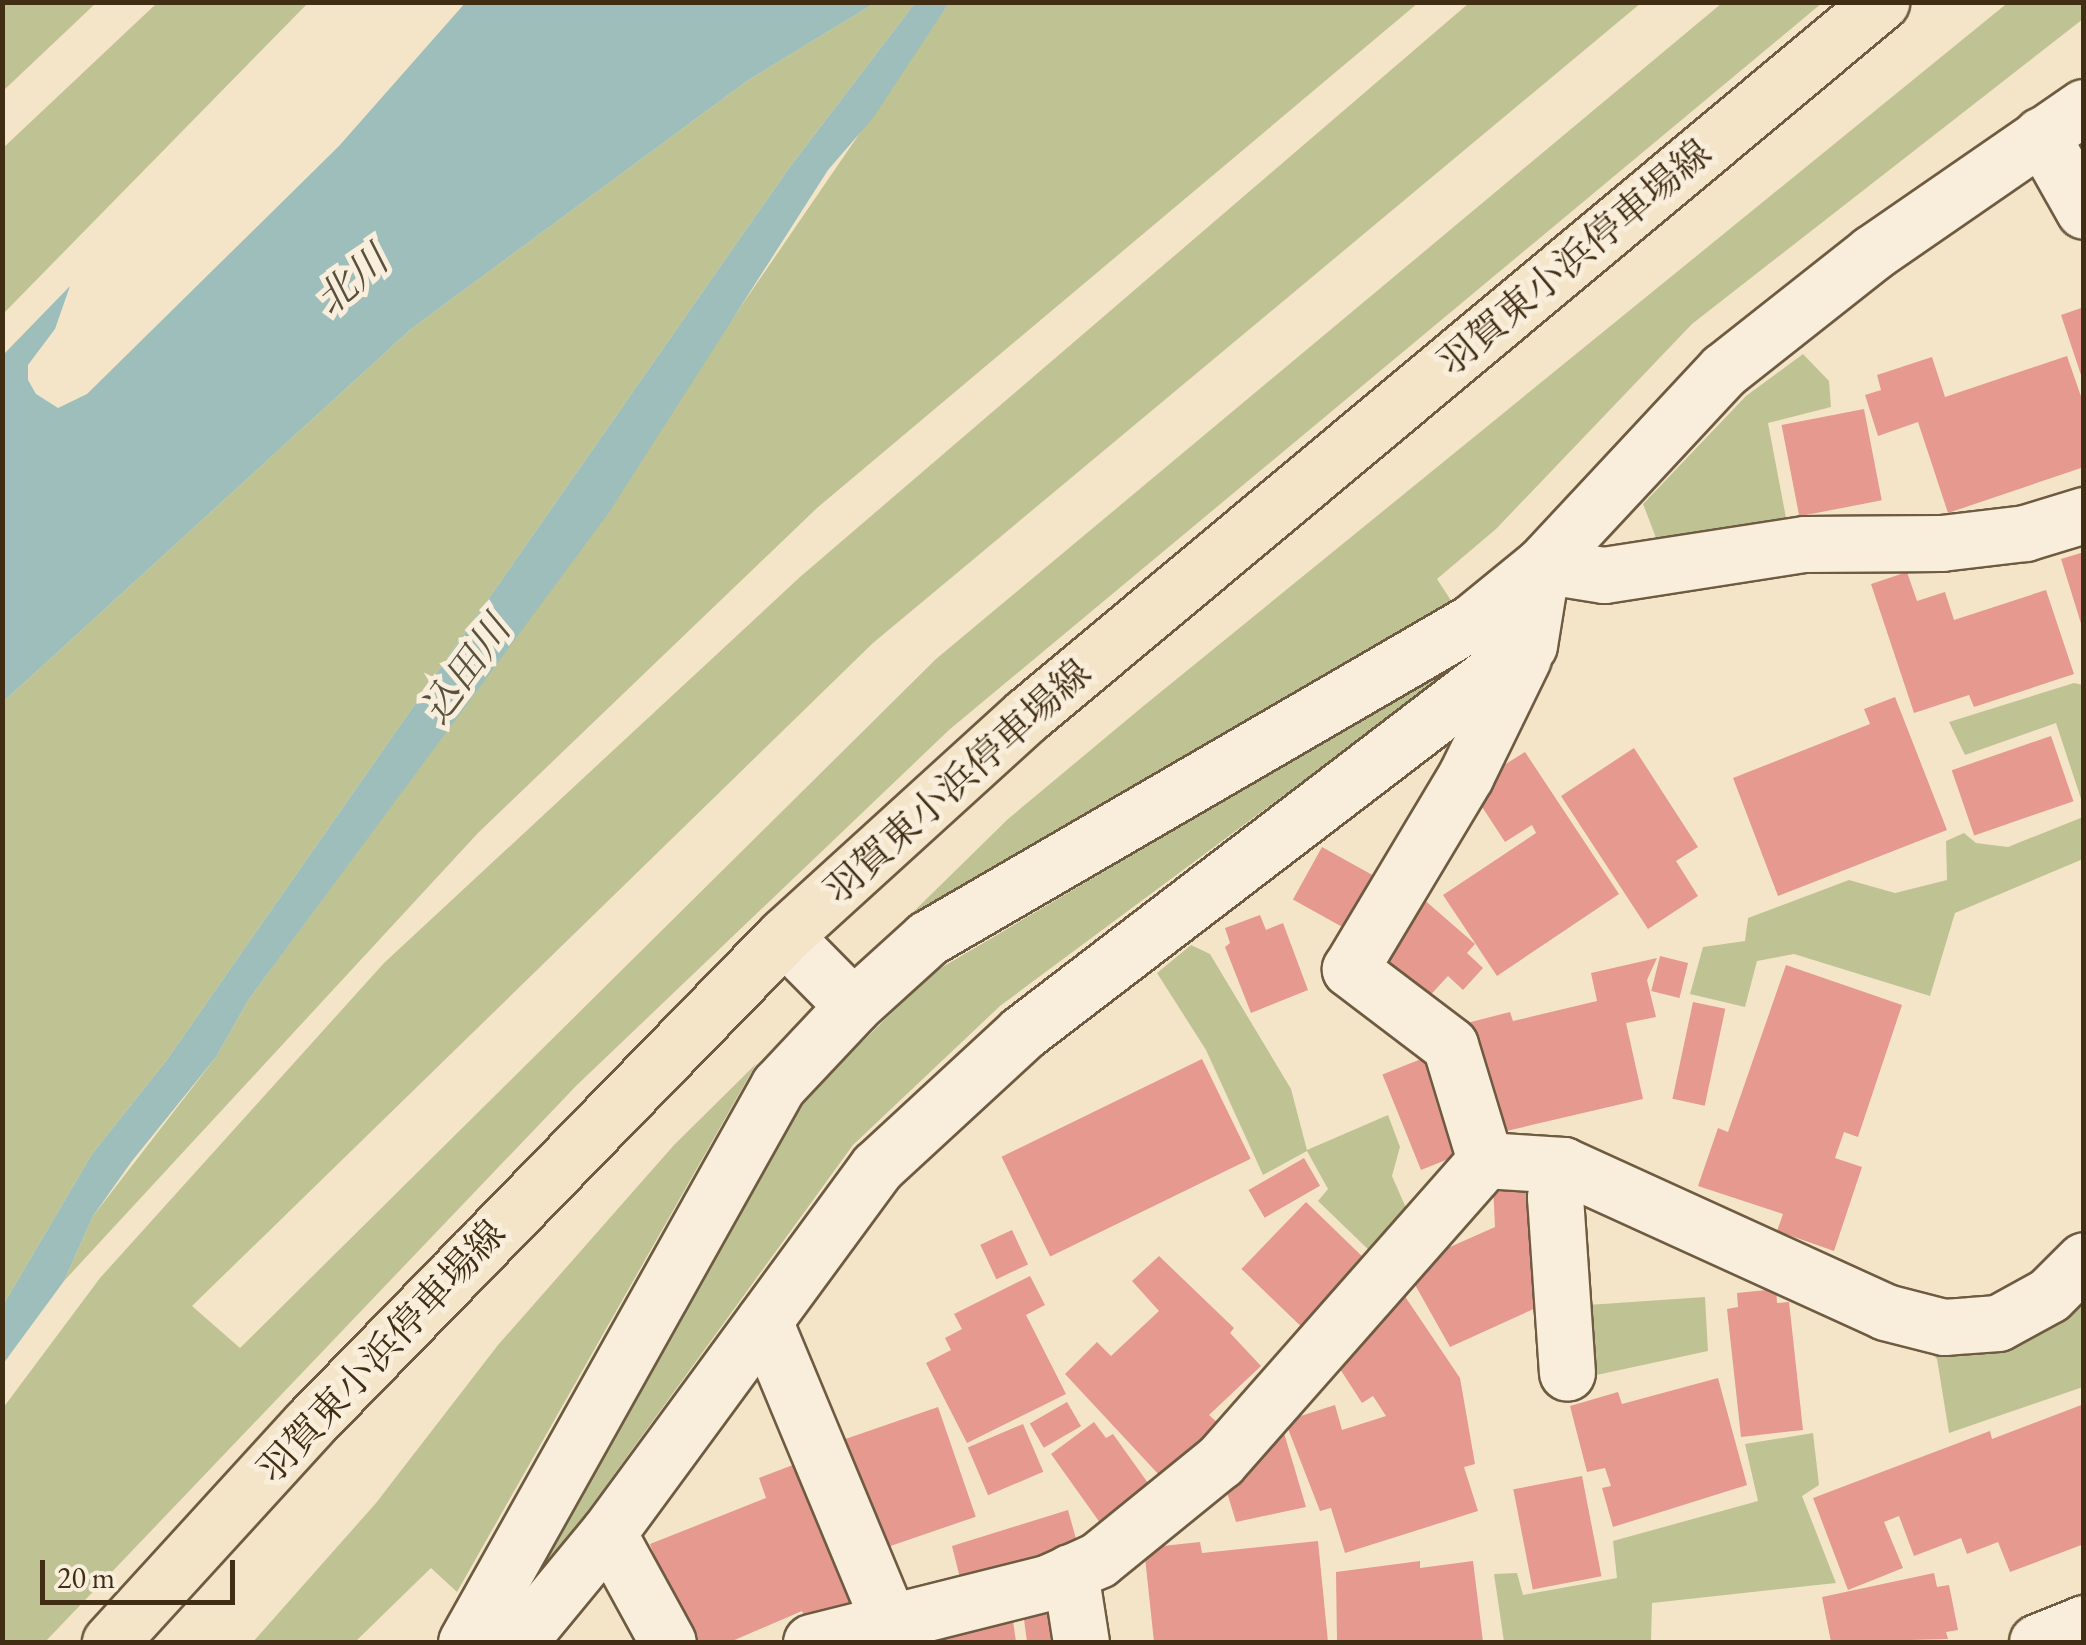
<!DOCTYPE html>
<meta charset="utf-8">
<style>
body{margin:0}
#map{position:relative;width:2086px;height:1645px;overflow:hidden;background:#f5e5c8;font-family:"EB Garamond","Noto Serif JP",serif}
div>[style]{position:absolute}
.green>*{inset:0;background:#bfc394}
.water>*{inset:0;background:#9dbeba}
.building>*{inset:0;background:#e6998e;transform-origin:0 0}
.roads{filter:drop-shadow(2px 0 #6e5b41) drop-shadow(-2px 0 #6e5b41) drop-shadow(0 2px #6e5b41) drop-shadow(0 -2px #6e5b41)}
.minor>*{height:55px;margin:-27.5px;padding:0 27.5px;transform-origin:27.5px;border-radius:27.5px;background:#f8eedb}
.major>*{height:55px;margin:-27.5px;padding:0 27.5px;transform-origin:27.5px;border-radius:27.5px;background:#f5e5c8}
span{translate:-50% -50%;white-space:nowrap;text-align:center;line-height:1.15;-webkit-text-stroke:10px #f8eedb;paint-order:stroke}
.street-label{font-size:38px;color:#412d14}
.water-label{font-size:40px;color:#58513e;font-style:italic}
.frame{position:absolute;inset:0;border:5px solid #412d14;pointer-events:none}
.scale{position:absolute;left:40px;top:1560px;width:195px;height:45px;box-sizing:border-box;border:5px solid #412d14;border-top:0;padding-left:12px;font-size:30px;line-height:35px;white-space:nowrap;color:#412d14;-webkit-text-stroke:8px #f8eedb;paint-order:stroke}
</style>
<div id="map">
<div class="green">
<div style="clip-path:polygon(3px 2px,96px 2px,96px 3px,3px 91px)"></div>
<div style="clip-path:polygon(157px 3px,308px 3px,3px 314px,3px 148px)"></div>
<div style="clip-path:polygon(875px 3px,915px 3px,789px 168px,166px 1061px,92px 1154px,3px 1305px,3px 702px,411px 329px,747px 81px)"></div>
<div style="clip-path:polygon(949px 3px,1418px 3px,817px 508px,478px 833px,64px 1281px,93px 1216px,216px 1057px,249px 999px,502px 655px)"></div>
<div style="clip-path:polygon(1469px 3px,1641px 3px,873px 643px,192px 1306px,240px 1348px,936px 659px,1722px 3px,1822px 3px,949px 730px,576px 1086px,45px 1642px,3px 1642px,3px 1408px,100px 1278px,384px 963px,800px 577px)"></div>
<div style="clip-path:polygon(2083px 3px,2083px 19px,1692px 324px,1496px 529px,1437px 579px,1452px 602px,905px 920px,1008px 819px,1141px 708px,2005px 5px)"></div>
<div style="clip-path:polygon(1803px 354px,1829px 381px,1831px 407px,1768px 423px,1787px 523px,1658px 543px,1643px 504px,1746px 396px)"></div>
<div style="clip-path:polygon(1478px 651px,1000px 1006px,853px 1145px,515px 1611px,803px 1099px,934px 972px)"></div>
<div style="clip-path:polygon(2074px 683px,2083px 685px,2083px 805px,2056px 723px,1965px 755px,1949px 722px)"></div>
<div style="clip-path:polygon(2083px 817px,2083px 859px,1955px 913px,1930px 996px,1794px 954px,1757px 961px,1745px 1007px,1690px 994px,1703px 947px,1745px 941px,1748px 918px,1849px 880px,1895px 893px,1947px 880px,1946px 841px,1964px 833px,1976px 843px,2008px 847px)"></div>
<div style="clip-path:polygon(1191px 945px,1210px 954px,1291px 1089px,1307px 1150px,1388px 1115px,1400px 1147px,1392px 1176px,1410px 1217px,1376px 1257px,1318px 1201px,1328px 1189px,1307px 1151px,1263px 1175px,1206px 1050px,1157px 973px)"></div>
<div style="clip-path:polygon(756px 1064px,457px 1592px,431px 1568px,355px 1642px,253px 1642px,376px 1503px,498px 1345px,674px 1145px)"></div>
<div style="clip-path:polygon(1705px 1297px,1708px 1351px,1578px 1379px,1573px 1306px)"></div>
<div style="clip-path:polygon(2083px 1297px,2083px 1387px,1949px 1433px,1937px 1359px,1920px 1342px,1998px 1345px,2037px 1333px)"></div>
<div style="clip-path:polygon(1813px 1433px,1819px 1485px,1802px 1496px,1836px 1583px,1652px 1603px,1651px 1642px,1504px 1642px,1494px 1574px,1517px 1573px,1523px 1595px,1617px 1578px,1613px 1541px,1758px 1501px,1745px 1444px)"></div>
</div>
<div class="water">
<div style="clip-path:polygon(466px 2px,875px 3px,747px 81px,411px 329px,3px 702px,3px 355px,70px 286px,55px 329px,28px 365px,28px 380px,36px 394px,58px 408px,87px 394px,339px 146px)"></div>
<div style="clip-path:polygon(915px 3px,949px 3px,873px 118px,828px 170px,610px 511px,249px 999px,216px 1057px,132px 1161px,93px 1216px,64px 1281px,3px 1364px,3px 1305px,92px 1154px,166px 1061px,789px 168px)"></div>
</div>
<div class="building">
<div style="clip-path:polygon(2084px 307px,2084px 381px,2083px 381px,2061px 315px)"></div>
<div style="clip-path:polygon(2067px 356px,2084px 405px,2084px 467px,1948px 513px,1918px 422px,1878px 436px,1865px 395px,1881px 390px,1877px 375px,1932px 357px,1945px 397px)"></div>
<div style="left:1864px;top:409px;width:93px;height:84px;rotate:79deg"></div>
<div style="clip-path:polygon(2084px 552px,2084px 630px,2083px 630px,2061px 559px)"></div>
<div style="clip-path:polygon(1907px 572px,1917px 601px,1945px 592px,1954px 620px,2046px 590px,2074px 674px,1974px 707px,1969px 695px,1914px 713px,1871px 584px)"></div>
<div style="clip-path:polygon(1895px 697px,1947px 830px,1778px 896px,1733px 778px,1870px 724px,1864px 709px)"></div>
<div style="left:2051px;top:736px;width:69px;height:105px;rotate:71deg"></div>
<div style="clip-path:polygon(1634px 748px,1698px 847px,1676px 861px,1698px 896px,1648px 929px,1561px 796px)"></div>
<div style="clip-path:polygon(1525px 752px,1619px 894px,1497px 976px,1443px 895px,1536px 833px,1532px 825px,1505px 842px,1473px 793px,1480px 780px)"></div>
<div style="left:1322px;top:847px;width:71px;height:60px;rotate:29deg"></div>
<div style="clip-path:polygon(1421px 897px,1475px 944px,1467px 953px,1483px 968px,1463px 990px,1448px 976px,1424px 1002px,1371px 955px)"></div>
<div style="clip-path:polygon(1260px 915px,1266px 930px,1283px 923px,1308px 990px,1251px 1013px,1225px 947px,1230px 943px,1225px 928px)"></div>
<div style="left:1660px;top:956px;width:29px;height:36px;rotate:14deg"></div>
<div style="clip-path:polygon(1657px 958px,1647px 980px,1656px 1017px,1626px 1023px,1643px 1099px,1502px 1132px,1486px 1103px,1467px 1023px,1510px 1012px,1513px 1021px,1597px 1001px,1591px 973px)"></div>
<div style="clip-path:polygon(1786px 965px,1902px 1005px,1858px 1137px,1844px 1132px,1835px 1158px,1862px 1167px,1834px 1251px,1777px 1231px,1783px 1214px,1698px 1186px,1718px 1128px,1728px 1132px)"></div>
<div style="left:1693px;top:1002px;width:33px;height:99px;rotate:12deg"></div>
<div style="left:1426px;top:1057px;width:103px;height:47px;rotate:68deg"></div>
<div style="left:1202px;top:1059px;width:111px;height:223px;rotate:64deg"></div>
<div style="left:1304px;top:1158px;width:32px;height:64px;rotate:60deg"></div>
<div style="clip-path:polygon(1542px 1182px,1547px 1261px,1531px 1262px,1549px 1302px,1450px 1347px,1405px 1267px,1495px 1227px,1493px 1186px)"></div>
<div style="left:1306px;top:1202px;width:83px;height:93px;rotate:44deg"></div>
<div style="left:1012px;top:1230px;width:38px;height:35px;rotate:65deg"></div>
<div style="clip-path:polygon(1159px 1256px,1234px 1328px,1230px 1333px,1261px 1366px,1209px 1415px,1218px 1423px,1161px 1477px,1065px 1374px,1097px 1342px,1111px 1356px,1159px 1311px,1132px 1281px)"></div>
<div style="clip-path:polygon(1030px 1276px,1045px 1305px,1026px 1315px,1066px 1394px,967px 1443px,926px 1363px,951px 1350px,945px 1338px,962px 1329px,954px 1314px)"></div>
<div style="clip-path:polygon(1776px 1289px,1777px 1303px,1789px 1302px,1803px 1430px,1741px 1437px,1727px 1309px,1738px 1307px,1737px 1293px)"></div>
<div style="clip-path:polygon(1402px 1292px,1460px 1378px,1475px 1464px,1464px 1467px,1478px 1511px,1345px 1553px,1331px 1508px,1320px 1511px,1285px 1421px,1335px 1405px,1342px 1430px,1386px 1416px,1373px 1396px,1362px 1403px,1331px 1355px)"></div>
<div style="clip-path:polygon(1718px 1378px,1747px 1485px,1613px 1527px,1602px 1488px,1611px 1486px,1605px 1468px,1587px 1472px,1570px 1406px,1618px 1392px,1622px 1404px)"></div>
<div style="left:1067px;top:1402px;width:28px;height:43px;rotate:60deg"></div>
<div style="clip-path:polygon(2084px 1404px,2084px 1544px,2010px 1572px,1998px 1542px,1967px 1554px,1961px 1538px,1914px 1556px,1899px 1516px,1884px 1522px,1903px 1568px,1848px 1590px,1813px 1498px,1990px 1431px,1992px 1439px)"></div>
<div style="left:938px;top:1407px;width:116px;height:101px;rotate:71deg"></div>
<div style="clip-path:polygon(1094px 1422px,1106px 1438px,1113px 1434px,1158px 1497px,1108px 1534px,1051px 1454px)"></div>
<div style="left:1023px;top:1424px;width:52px;height:60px;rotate:67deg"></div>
<div style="clip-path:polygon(1284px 1433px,1306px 1507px,1236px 1522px,1222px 1476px,1257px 1465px,1250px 1443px)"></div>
<div style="clip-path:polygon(806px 1460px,864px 1605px,809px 1627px,802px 1611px,730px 1642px,689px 1642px,650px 1544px,766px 1498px,759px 1478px)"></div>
<div style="left:1582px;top:1476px;width:102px;height:70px;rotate:79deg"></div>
<div style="clip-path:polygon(1068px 1510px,1080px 1553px,961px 1582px,952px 1546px)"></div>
<div style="clip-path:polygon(1318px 1541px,1328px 1642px,1154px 1642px,1144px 1548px,1200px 1542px,1202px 1553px)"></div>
<div style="clip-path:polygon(1420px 1561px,1420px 1568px,1473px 1561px,1483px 1642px,1337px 1642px,1336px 1572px)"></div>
<div style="clip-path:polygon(1934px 1573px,1937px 1587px,1949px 1585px,1958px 1630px,1946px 1632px,1948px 1639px,1831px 1642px,1822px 1597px)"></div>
<div style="clip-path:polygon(1062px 1600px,1068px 1642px,1027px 1642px,1022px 1604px)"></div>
<div style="clip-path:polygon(1013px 1621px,1016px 1642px,935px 1642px,934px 1630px)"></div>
</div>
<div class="roads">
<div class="minor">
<div style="left:2041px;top:135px;width:87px;rotate:60.5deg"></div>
<div style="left:853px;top:1006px;width:101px;rotate:-42.2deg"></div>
<div style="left:928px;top:938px;width:629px;rotate:-30.15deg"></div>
<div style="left:1472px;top:622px;width:90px;rotate:-39.2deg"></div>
<div style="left:1542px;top:565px;width:63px;rotate:9.2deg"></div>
<div style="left:1604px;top:575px;width:203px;rotate:-8.8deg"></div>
<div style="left:1805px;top:544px;width:136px;rotate:-0.4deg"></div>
<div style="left:1941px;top:543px;width:85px;rotate:-6.8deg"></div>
<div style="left:2025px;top:533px;width:62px;rotate:-17deg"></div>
<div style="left:1485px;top:1160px;width:120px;rotate:-106.9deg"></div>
<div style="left:1450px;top:1045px;width:126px;rotate:-142.8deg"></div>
<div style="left:1350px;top:969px;width:226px;rotate:-59.1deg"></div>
<div style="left:1466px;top:775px;width:130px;rotate:-64deg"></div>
<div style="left:1563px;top:1165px;width:33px;rotate:104deg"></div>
<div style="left:1555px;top:1197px;width:176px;rotate:86.1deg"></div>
<div style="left:764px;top:1321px;width:325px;rotate:67.4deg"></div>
<div style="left:608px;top:1533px;width:124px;rotate:61.2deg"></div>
<div style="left:1070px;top:1572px;width:71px;rotate:81.1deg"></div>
<div style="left:466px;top:1642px;width:638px;rotate:-60.7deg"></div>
<div style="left:778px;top:1086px;width:110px;rotate:-46.8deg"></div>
<div style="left:853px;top:1006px;width:98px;rotate:-134.6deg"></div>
<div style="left:518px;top:1642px;width:141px;rotate:-50.5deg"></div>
<div style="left:608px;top:1533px;width:454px;rotate:-53.7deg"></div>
<div style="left:877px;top:1167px;width:197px;rotate:-42.7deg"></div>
<div style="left:1022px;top:1033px;width:638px;rotate:-37.43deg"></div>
<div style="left:1529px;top:645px;width:81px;rotate:-80.8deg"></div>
<div style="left:1542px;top:565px;width:267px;rotate:-47deg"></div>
<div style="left:1724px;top:370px;width:189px;rotate:-38.3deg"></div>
<div style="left:1872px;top:253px;width:257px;rotate:-34.6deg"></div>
<div style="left:811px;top:1642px;width:245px;rotate:-14.1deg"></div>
<div style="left:1049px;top:1582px;width:54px;rotate:-24.2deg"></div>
<div style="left:1098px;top:1560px;width:157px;rotate:-39.1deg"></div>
<div style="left:1220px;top:1461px;width:401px;rotate:-48.6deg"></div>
<div style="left:1485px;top:1160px;width:78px;rotate:3.7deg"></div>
<div style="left:1563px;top:1165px;width:354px;rotate:24.5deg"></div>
<div style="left:1885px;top:1312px;width:61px;rotate:14.3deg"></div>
<div style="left:1944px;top:1327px;width:54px;rotate:-4.2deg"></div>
<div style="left:1998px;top:1323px;width:58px;rotate:-28.8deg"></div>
<div style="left:2049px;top:1295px;width:49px;rotate:-45deg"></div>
<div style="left:2037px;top:1642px;width:51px;rotate:-22deg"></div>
</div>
<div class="major">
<div style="left:110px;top:1642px;width:295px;rotate:-47.6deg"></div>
<div style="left:309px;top:1424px;width:681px;rotate:-45.77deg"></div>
<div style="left:784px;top:936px;width:328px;rotate:-42.3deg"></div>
<div style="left:1027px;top:715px;width:1113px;rotate:-39.86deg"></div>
</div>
</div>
<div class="street-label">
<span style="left:1574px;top:257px;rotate:-40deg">羽賀東小浜停車場線</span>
<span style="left:957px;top:781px;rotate:-42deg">羽賀東小浜停車場線</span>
<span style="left:381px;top:1351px;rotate:-47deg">羽賀東小浜停車場線</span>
</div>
<div class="water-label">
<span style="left:351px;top:280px;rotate:-41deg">北川</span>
<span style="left:465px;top:669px;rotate:-54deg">込田川</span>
</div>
<div class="frame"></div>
<div class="scale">20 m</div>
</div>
